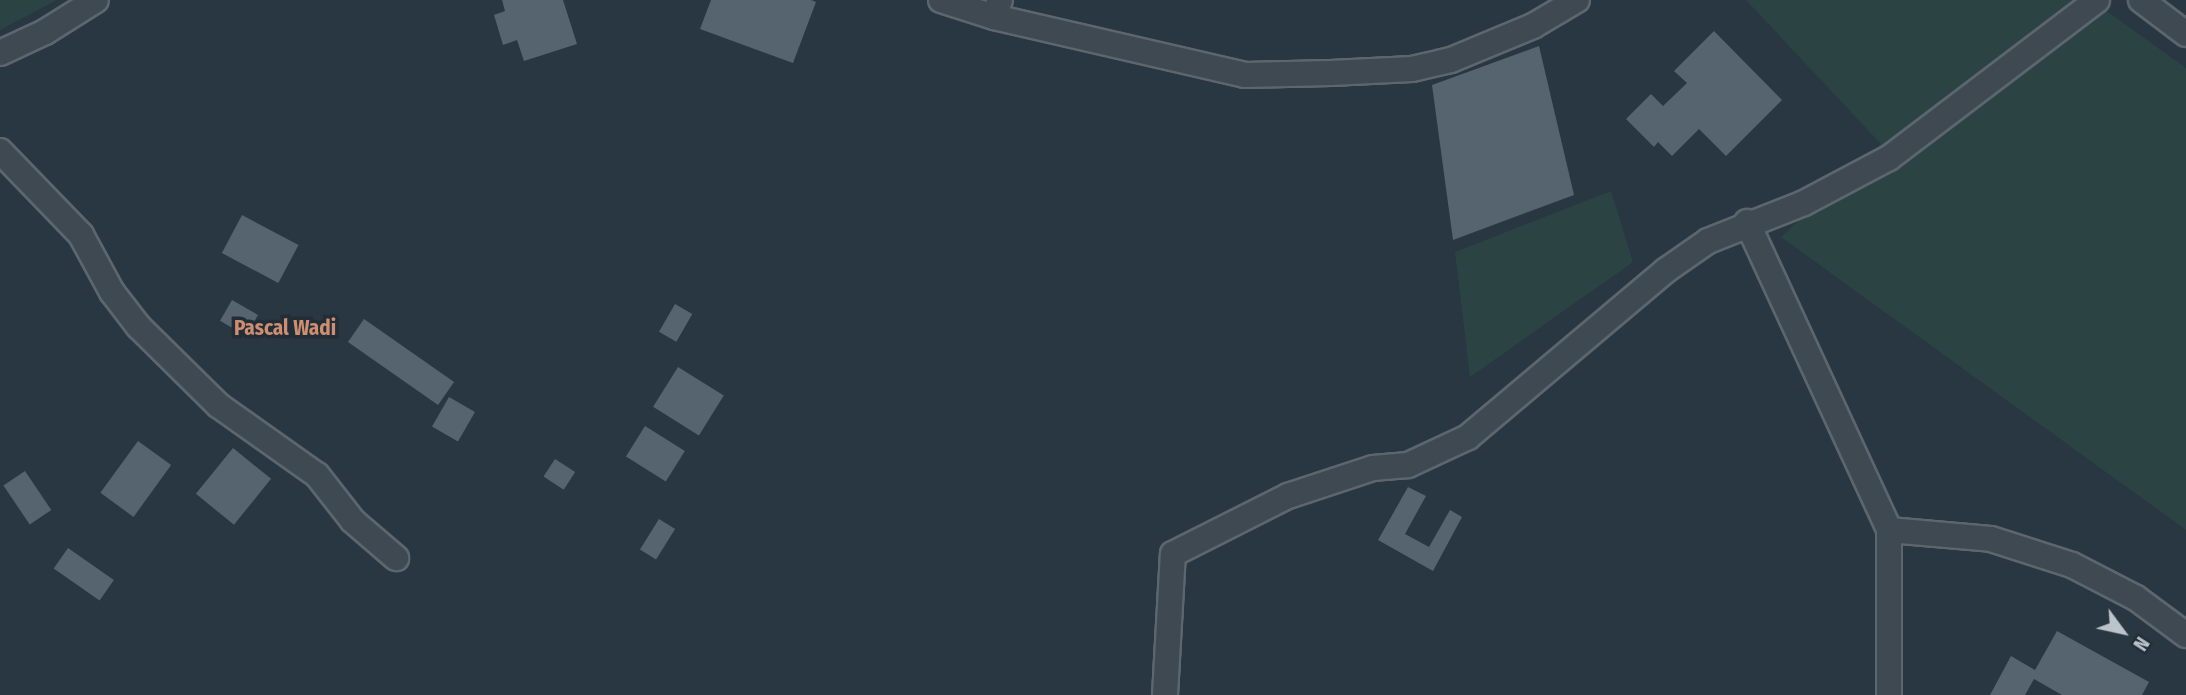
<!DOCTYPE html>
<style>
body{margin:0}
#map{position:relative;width:2186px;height:695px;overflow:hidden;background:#293742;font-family:"Fira Sans Condensed",sans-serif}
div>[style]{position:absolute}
.green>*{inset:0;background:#2b4342}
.building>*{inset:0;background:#55646e;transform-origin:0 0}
.roads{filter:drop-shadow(2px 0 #5c666f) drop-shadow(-2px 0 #5c666f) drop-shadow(0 2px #5c666f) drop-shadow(0 -2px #5c666f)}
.street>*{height:24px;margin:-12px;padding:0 12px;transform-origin:12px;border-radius:12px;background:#3e4952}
span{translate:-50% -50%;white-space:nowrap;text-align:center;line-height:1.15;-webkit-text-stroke:7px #222e37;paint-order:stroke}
.neighbourhood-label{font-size:21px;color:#cf8e72;font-weight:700}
.north{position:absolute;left:2088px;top:597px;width:70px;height:70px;-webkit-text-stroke:5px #222e37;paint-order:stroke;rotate:123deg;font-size:19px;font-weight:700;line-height:28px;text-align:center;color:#bbc3cb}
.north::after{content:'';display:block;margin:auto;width:24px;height:32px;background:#bbc3cb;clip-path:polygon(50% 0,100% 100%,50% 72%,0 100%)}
</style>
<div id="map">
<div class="green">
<div style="clip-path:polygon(0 0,57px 0,0 30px)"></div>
<div style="clip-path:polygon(1746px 0,2091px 0,2186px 68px,2186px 530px,1781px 237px,1881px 144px)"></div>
<div style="clip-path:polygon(1611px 191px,1633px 262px,1470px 377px,1455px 252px)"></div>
</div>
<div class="building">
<div style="clip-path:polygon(502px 0,563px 0,577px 44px,524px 61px,517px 40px,503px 45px,494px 15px,505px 11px)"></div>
<div style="clip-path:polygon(711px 0,811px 0,816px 2px,793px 63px,700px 29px)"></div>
<div style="clip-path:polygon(1714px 31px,1782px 100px,1726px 156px,1699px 129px,1672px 156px,1658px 142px,1654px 147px,1626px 119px,1651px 94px,1663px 106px,1687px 83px,1674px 71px)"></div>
<div style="clip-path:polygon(1539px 46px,1574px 195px,1453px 240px,1432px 85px)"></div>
<div style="left:242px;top:215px;width:64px;height:43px;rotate:28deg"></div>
<div style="left:232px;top:300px;width:30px;height:24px;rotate:30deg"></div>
<div style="left:675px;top:304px;width:20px;height:32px;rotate:30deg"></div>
<div style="left:364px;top:319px;width:110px;height:28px;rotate:35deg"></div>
<div style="left:678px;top:367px;width:54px;height:47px;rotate:32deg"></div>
<div style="left:449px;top:397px;width:30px;height:34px;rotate:30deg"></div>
<div style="left:645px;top:426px;width:47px;height:36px;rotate:32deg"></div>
<div style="left:138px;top:441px;width:41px;height:64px;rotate:36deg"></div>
<div style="left:233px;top:448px;width:49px;height:59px;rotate:39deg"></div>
<div style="left:555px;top:459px;width:24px;height:21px;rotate:33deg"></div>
<div style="left:25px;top:471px;width:47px;height:26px;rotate:56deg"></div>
<div style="clip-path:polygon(1408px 487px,1426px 496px,1405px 534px,1429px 547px,1450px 510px,1462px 517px,1433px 571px,1378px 540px)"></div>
<div style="left:659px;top:519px;width:19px;height:36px;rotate:32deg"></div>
<div style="left:68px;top:548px;width:56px;height:25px;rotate:35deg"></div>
<div style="clip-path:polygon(2057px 631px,2149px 682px,2142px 695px,2062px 695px,2034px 679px,2025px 695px,1990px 695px,2011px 656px,2035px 670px)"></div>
</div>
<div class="roads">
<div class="street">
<div style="left:941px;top:0;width:56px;rotate:17.8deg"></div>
<div style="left:994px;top:17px;width:18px;rotate:-71deg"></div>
<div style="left:2141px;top:0;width:56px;rotate:37.1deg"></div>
<div style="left:994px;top:17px;width:258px;rotate:13deg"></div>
<div style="left:1245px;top:75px;width:86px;rotate:-1.3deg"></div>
<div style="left:1331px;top:73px;width:81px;rotate:-2.8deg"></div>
<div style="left:1412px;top:69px;width:40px;rotate:-13deg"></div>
<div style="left:1451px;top:60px;width:89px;rotate:-22.5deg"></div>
<div style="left:1533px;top:26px;width:51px;rotate:-30.6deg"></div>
<div style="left:0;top:53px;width:50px;rotate:-25deg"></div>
<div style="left:45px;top:32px;width:60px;rotate:-32.1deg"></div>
<div style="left:0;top:151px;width:117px;rotate:46deg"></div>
<div style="left:81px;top:235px;width:65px;rotate:61.5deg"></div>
<div style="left:112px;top:292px;width:44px;rotate:52.4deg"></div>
<div style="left:139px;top:327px;width:111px;rotate:44.6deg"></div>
<div style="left:218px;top:405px;width:121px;rotate:35.3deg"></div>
<div style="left:317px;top:475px;width:58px;rotate:52deg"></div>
<div style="left:353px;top:521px;width:57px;rotate:40.7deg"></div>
<div style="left:1747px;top:222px;width:339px;rotate:65.2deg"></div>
<div style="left:1889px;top:530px;width:165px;rotate:90deg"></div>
<div style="left:1889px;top:530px;width:102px;rotate:5deg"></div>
<div style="left:1991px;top:539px;width:85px;rotate:17.8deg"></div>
<div style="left:2072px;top:565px;width:72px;rotate:27.3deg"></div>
<div style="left:2136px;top:598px;width:62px;rotate:36.5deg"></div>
<div style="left:1165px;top:695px;width:141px;rotate:-86.8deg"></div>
<div style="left:1173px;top:554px;width:129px;rotate:-26.8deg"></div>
<div style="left:1288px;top:496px;width:89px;rotate:-18.2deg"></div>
<div style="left:1373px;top:468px;width:35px;rotate:-5deg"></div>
<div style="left:1408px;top:465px;width:66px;rotate:-25deg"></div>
<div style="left:1468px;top:437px;width:258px;rotate:-40.1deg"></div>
<div style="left:1665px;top:271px;width:52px;rotate:-34.9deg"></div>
<div style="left:1708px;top:241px;width:103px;rotate:-21.6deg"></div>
<div style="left:1804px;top:203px;width:96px;rotate:-27.9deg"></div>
<div style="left:1889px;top:158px;width:261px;rotate:-37.2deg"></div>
</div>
</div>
<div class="neighbourhood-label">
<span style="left:285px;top:328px">Pascal Wadi</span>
</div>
<div class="north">N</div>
</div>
